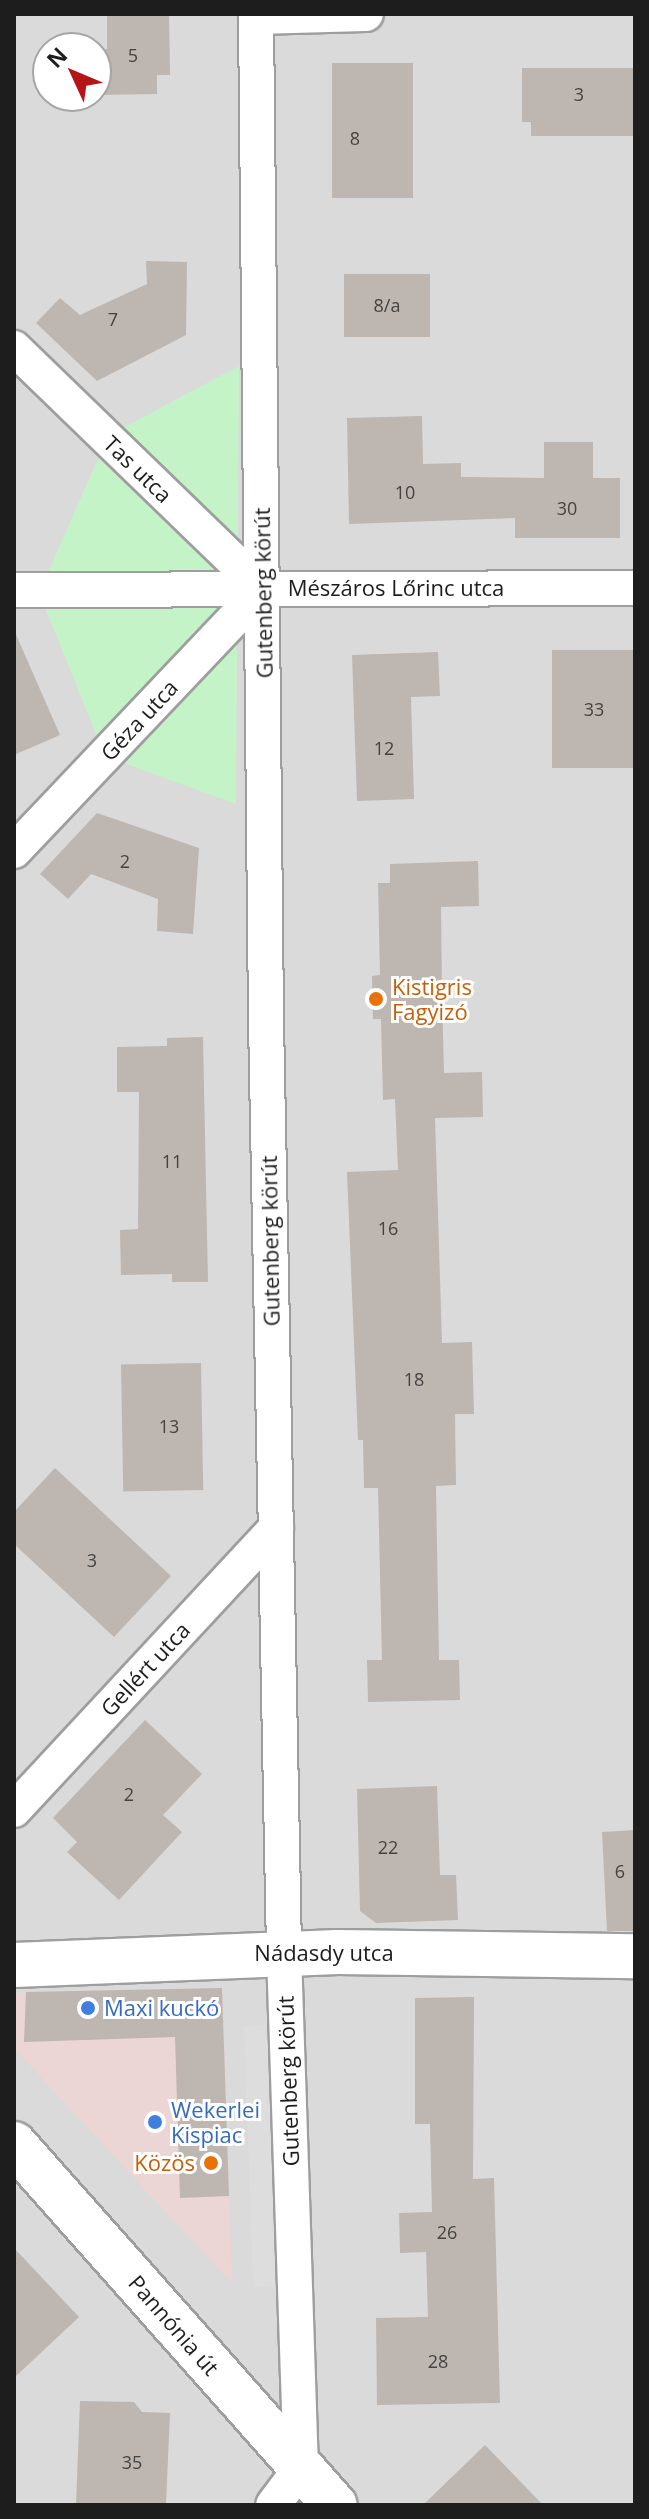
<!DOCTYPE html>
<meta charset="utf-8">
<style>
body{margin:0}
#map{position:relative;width:649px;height:2519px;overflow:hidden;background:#edeae4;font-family:"Open Sans",sans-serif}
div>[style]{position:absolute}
.residential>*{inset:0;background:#dbdada}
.commercial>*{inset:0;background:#ecd6d5}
.park>*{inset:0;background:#c5f3c8}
.parking>*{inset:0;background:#ddd;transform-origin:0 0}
.building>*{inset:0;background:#bdb6b1;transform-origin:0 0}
.roads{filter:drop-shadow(2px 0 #9e9e9e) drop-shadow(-2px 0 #9e9e9e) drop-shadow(0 2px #9e9e9e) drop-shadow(0 -2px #9e9e9e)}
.minor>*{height:34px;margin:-17px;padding:0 17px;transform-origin:17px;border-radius:17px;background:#fff}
.tertiary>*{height:44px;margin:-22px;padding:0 22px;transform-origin:22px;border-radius:22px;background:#fff}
.dots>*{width:22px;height:22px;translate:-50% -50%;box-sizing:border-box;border:4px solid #fff;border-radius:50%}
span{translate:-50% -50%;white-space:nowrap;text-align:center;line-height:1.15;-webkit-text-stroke:6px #fff;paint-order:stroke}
.number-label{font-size:18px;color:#454342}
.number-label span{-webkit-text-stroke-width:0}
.street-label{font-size:22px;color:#1d1d1d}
.food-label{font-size:22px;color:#c56008}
.left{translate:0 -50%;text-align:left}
.right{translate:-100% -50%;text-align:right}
.shop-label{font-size:22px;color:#366cbe}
.frame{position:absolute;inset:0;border:16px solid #1d1d1d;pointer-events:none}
.north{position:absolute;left:32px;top:32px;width:80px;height:80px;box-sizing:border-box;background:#fff;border:2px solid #a5a5a5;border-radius:50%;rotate:314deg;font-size:22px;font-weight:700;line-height:32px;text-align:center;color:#1d1d1d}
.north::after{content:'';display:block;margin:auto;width:28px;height:36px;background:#b41617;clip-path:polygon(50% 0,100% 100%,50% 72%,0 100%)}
</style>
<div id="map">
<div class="residential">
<div style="clip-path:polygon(evenodd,14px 14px,635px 14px,635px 2505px,14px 2505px,14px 14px,48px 48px,96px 48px,96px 96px,48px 96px,48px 48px)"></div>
</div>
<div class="commercial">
<div style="clip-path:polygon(222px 1988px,229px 2196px,232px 2283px,14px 2048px,14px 1993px)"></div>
</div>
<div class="park">
<div style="clip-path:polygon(239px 366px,236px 804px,105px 756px,39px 593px,108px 436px)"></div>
</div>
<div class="parking">
<div style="left:286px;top:2025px;width:261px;height:42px;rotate:88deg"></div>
</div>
<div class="building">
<div style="clip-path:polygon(107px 14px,169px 14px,170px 75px,157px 75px,157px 94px,96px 95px,96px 50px,107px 49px)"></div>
<div style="left:332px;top:63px;width:81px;height:135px"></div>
<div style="clip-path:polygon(522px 68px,635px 68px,634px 136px,531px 136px,531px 122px,522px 122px)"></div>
<div style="clip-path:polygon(146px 261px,187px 262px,186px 335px,97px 381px,36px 323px,60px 298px,80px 315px,147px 284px)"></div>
<div style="left:344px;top:274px;width:86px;height:63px"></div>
<div style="clip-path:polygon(422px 416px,423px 464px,461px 463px,461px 477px,544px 478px,544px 442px,593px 442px,593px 478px,620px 478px,620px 538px,515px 538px,515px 518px,349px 524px,347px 418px)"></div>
<div style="clip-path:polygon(14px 630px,60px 735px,14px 755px)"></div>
<div style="left:552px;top:650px;width:83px;height:118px"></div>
<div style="clip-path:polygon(438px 652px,440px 696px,411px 697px,414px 799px,357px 801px,352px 655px)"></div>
<div style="clip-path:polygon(97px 813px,199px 848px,193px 934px,157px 931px,158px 899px,91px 874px,68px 899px,40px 874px)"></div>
<div style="clip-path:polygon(478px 861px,479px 906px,441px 907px,442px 995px,444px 1073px,482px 1072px,483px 1117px,435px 1118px,442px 1343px,472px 1342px,474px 1414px,455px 1414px,456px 1485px,436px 1486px,439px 1660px,459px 1660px,460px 1700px,368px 1702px,367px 1660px,382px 1660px,378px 1488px,364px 1488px,363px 1440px,358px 1440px,347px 1172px,398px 1170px,395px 1099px,383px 1100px,381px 1019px,373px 1019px,372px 976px,380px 975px,378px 883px,390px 883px,390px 864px)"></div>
<div style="clip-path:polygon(203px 1037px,208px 1282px,172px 1282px,172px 1274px,121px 1275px,120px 1230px,138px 1229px,139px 1092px,117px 1092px,117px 1047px,167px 1046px,167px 1038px)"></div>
<div style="left:201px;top:1363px;width:127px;height:80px;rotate:89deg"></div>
<div style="clip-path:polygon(55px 1468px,171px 1576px,114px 1637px,14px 1544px,14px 1512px)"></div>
<div style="clip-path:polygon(145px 1720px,202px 1774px,163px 1815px,182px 1832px,119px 1900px,67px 1852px,77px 1842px,53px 1818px)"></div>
<div style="clip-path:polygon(437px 1786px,440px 1875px,456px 1875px,458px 1920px,376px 1923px,360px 1911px,357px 1789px)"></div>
<div style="clip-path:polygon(635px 1830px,635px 1931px,607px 1931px,602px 1832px)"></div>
<div style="clip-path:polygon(222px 1988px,229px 2196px,180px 2198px,175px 2037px,24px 2042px,26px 1992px)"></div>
<div style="clip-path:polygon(474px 1997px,473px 2179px,494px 2178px,500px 2403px,377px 2405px,376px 2318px,428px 2317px,426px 2252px,400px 2253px,399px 2213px,432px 2212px,430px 2124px,415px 2124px,415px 1998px)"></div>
<div style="clip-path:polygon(14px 2248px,79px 2317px,14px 2378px)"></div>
<div style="clip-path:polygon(80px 2401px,134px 2402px,142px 2412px,170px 2413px,166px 2505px,76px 2505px)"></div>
<div style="clip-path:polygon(485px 2445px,543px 2505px,423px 2505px)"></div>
</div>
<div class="roads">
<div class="minor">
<div style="left:256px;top:14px;width:1007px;rotate:89.43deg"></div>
<div style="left:266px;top:1021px;width:933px;rotate:88.89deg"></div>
<div style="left:284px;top:1954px;width:514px;rotate:88.11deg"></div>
<div style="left:301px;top:2468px;width:46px;rotate:127.1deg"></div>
<div style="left:256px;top:17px;width:110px;rotate:-1.6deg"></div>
<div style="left:14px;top:348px;width:347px;rotate:44.1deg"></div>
<div style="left:14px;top:590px;width:621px;rotate:-0.18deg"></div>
<div style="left:14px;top:851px;width:361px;rotate:-46.5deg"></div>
<div style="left:14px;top:1810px;width:385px;rotate:-47.1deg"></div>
</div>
<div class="tertiary">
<div style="left:14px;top:1965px;width:324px;rotate:-2.3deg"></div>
<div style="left:338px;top:1952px;width:297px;rotate:0.8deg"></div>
<div style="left:14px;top:2144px;width:483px;rotate:48.4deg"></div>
</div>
</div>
<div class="dots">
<div style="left:376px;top:999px;background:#e8710a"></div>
<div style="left:88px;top:2008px;background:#3f7fe0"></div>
<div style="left:155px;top:2122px;background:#3f7fe0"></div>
<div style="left:211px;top:2163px;background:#e8710a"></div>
</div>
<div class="number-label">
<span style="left:133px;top:55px">5</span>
<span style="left:579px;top:94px">3</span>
<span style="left:355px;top:138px">8</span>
<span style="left:387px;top:305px">8/a</span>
<span style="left:113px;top:319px">7</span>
<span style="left:405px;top:492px">10</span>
<span style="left:567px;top:508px">30</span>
<span style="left:594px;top:709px">33</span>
<span style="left:384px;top:748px">12</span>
<span style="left:125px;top:861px">2</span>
<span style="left:172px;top:1161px">11</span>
<span style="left:388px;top:1228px">16</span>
<span style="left:414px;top:1379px">18</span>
<span style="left:169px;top:1426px">13</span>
<span style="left:92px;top:1560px">3</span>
<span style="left:129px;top:1794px">2</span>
<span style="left:388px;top:1847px">22</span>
<span style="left:620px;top:1871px">6</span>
<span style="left:447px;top:2232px">26</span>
<span style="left:438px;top:2361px">28</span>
<span style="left:132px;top:2462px">35</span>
</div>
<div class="street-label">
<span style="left:138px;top:469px;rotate:44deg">Tas utca</span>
<span style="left:396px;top:588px">Mészáros Lőrinc utca</span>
<span style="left:263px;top:593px;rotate:-91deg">Gutenberg körút</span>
<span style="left:139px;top:720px;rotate:-47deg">Géza utca</span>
<span style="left:270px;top:1241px;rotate:-91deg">Gutenberg körút</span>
<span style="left:145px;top:1669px;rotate:-47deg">Gellért utca</span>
<span style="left:324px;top:1953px">Nádasdy utca</span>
<span style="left:288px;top:2081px;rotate:-92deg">Gutenberg körút</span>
<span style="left:174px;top:2325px;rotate:49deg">Pannónia út</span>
</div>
<div class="food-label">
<span class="left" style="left:392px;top:999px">Kistigris<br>Fagyizó</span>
<span class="right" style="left:195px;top:2163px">Közös</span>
</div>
<div class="shop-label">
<span class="left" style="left:104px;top:2008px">Maxi kuckó</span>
<span class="left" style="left:171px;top:2122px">Wekerlei<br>Kispiac</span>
</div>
<div class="frame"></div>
<div class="north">N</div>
</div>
